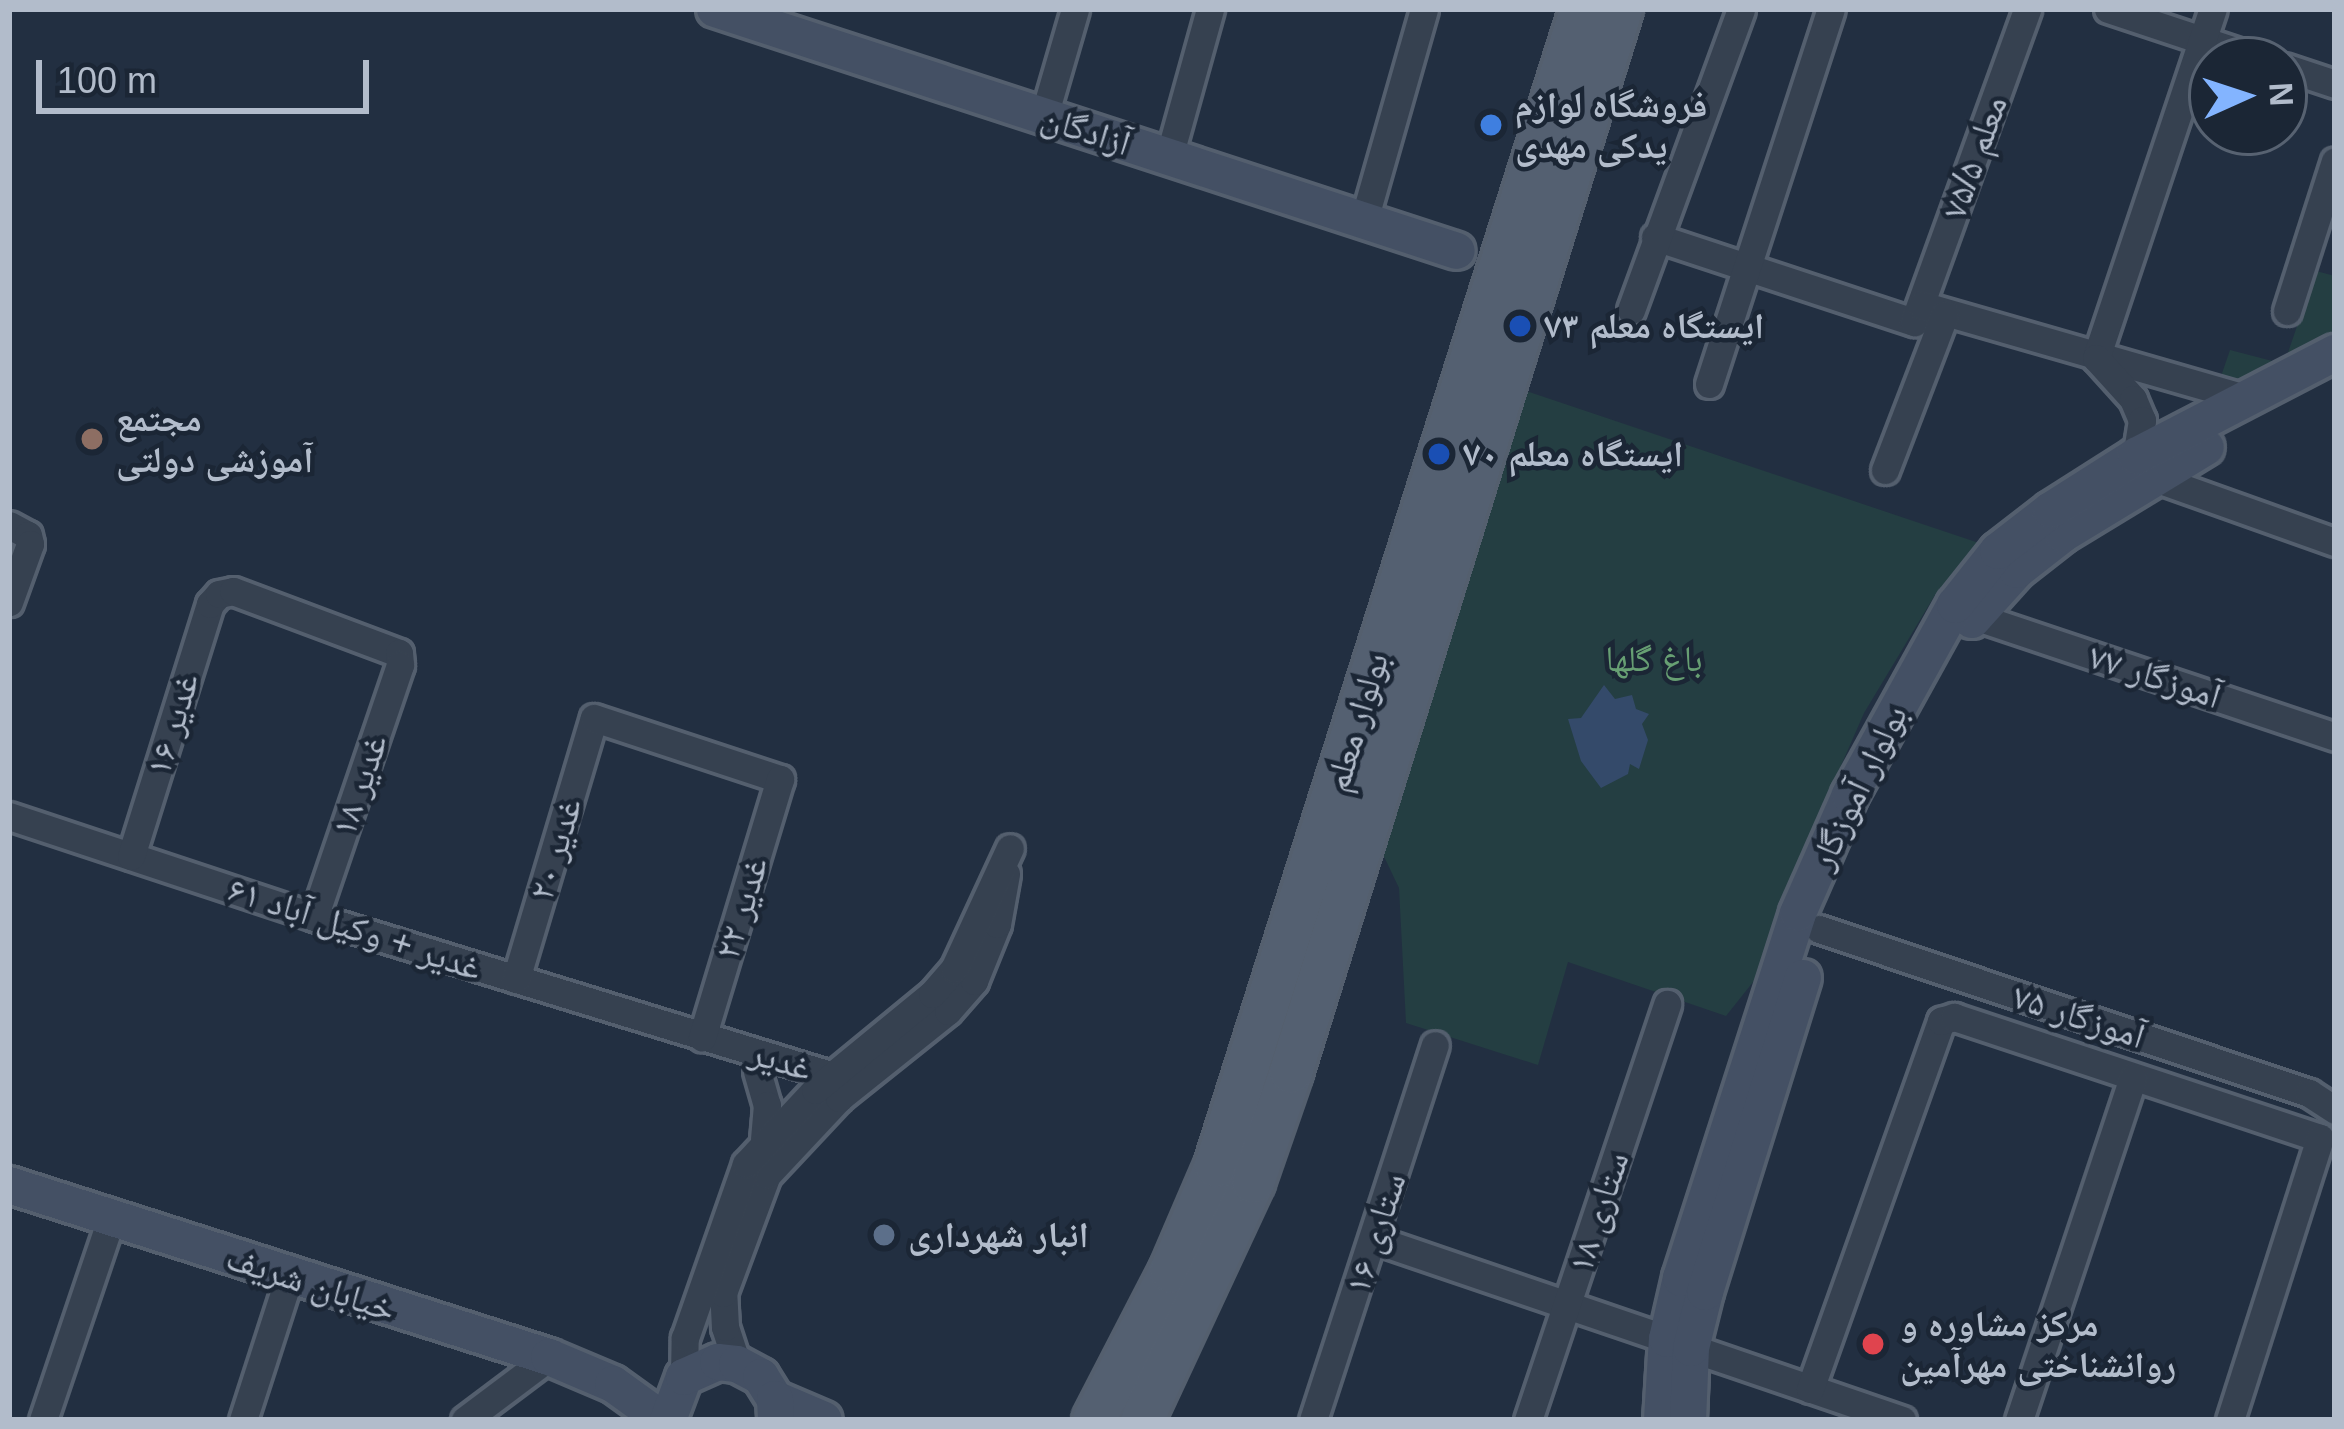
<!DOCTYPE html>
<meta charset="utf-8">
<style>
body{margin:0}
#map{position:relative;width:2344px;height:1429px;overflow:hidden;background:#222f41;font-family:Arial,"Noto Naskh Arabic",sans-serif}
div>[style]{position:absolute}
.green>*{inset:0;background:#243e42}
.water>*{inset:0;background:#344a6a}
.roads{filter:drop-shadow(3px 0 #545f6e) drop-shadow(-3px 0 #545f6e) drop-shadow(0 3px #545f6e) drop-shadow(0 -3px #545f6e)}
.street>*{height:27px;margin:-13.5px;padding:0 13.5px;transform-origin:13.5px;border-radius:13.5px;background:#364150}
.secondary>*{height:36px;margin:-18px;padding:0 18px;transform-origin:18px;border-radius:18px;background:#445064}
.primary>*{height:42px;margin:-21px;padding:0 21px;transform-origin:21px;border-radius:21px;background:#546071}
.dots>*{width:33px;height:33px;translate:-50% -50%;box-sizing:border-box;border:6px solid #1b2635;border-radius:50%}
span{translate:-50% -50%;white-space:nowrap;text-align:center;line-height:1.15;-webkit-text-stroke:9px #1b2635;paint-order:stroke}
.poi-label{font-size:36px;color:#b2bccb;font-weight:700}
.left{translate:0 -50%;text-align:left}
.street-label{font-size:36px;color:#b2bccb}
.park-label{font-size:36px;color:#679f73}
.frame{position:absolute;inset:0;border:12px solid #b2bccb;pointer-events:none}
.north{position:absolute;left:2188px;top:36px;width:120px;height:120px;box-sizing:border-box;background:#1b2635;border:3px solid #576271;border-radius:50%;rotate:87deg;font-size:33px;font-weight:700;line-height:48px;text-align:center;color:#b2bccb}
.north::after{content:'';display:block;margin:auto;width:42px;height:54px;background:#83b4ff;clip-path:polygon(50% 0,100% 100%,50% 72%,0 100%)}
.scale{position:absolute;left:36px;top:60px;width:333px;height:54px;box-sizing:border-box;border:6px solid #b2bccb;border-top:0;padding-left:15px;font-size:36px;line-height:42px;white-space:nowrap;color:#b2bccb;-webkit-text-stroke:9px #1b2635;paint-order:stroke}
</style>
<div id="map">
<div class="green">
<div style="clip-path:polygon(2316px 271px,2335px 276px,2335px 347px,2247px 390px,2219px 382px,2230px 350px,2284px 364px)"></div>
<div style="clip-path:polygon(1511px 386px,1979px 543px,1935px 595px,1864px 713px,1780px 905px,1761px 972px,1726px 1016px,1568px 962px,1538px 1065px,1406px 1023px,1399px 888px,1378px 844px)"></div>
</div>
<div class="water">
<div style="clip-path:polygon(1604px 685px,1615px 699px,1632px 695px,1636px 709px,1649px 714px,1642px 724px,1648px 740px,1639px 769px,1630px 764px,1628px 774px,1601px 788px,1581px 761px,1568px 719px,1581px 718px)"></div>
</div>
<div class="roads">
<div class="street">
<div style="left:2108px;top:9px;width:162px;rotate:18.3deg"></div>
<div style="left:2284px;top:67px;width:54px;rotate:18.4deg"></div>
<div style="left:1044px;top:116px;width:111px;rotate:-73.8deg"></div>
<div style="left:1169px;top:157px;width:154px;rotate:-74.5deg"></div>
<div style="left:1364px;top:220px;width:219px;rotate:-74.1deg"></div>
<div style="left:1655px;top:237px;width:273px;rotate:18.2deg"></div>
<div style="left:1914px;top:322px;width:333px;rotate:-70.1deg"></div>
<div style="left:1921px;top:305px;width:337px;rotate:16deg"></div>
<div style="left:1631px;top:310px;width:320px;rotate:-69.9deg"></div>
<div style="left:2287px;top:311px;width:157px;rotate:-72.3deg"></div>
<div style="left:2096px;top:358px;width:368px;rotate:-71.5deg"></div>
<div style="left:2096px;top:358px;width:55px;rotate:47.9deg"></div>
<div style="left:2133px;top:399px;width:23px;rotate:67deg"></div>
<div style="left:2142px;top:420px;width:36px;rotate:99deg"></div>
<div style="left:1709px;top:384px;width:394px;rotate:-72deg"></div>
<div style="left:1885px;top:470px;width:167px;rotate:-69deg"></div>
<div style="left:2152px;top:477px;width:194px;rotate:19.6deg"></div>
<div style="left:9px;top:525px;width:21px;rotate:28deg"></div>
<div style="left:28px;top:535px;width:9px;rotate:77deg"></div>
<div style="left:30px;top:544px;width:62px;rotate:109.9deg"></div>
<div style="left:1974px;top:616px;width:381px;rotate:18.5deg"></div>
<div style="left:9px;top:816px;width:321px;rotate:18.3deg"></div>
<div style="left:314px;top:917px;width:540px;rotate:17.02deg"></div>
<div style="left:830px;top:1075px;width:25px;rotate:69deg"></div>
<div style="left:131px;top:856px;width:264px;rotate:-72.6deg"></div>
<div style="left:210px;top:604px;width:13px;rotate:-48deg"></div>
<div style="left:219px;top:594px;width:14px;rotate:-12deg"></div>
<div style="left:233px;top:591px;width:177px;rotate:20.5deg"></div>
<div style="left:399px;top:653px;width:12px;rotate:85deg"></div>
<div style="left:400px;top:665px;width:266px;rotate:108.8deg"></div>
<div style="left:1819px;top:929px;width:517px;rotate:18.51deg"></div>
<div style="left:2309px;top:1093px;width:31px;rotate:33deg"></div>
<div style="left:516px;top:979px;width:272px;rotate:-73.4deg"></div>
<div style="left:594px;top:718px;width:196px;rotate:18.2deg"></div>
<div style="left:780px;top:779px;width:270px;rotate:106.8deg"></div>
<div style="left:757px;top:1071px;width:35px;rotate:74deg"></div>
<div style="left:767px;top:1105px;width:34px;rotate:95deg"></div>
<div style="left:1373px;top:1239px;width:311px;rotate:18.8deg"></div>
<div style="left:1691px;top:1348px;width:223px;rotate:18.8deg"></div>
<div style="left:737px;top:1364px;width:39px;rotate:-108deg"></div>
<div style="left:725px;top:1327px;width:34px;rotate:-93deg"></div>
<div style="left:723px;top:1293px;width:126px;rotate:-69.6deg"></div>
<div style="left:767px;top:1175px;width:105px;rotate:-46.9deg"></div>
<div style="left:839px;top:1098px;width:139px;rotate:-38.6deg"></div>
<div style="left:948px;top:1011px;width:40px;rotate:-49deg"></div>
<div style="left:974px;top:981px;width:61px;rotate:-68deg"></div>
<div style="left:997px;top:924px;width:51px;rotate:-79.8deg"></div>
<div style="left:684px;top:1377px;width:39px;rotate:-89deg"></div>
<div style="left:685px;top:1338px;width:184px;rotate:-70.7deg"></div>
<div style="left:746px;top:1164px;width:101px;rotate:-47deg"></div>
<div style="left:815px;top:1090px;width:151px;rotate:-39.4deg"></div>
<div style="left:932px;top:994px;width:33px;rotate:-49deg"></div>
<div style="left:954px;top:969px;width:133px;rotate:-65.2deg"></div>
<div style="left:1810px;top:1389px;width:391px;rotate:-70.4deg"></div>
<div style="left:1941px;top:1021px;width:14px;rotate:-17deg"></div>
<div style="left:1954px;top:1017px;width:385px;rotate:18.3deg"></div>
<div style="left:2320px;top:1138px;width:296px;rotate:107.7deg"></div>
<div style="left:43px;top:1420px;width:212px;rotate:-71.3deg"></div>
<div style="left:243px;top:1420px;width:149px;rotate:-72.1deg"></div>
<div style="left:465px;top:1420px;width:105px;rotate:-36.9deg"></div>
<div style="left:1313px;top:1420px;width:394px;rotate:-72deg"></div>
<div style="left:1528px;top:1420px;width:439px;rotate:-71.5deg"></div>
<div style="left:2019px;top:1420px;width:361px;rotate:-71.6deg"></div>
</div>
<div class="secondary">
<div style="left:715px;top:9px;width:780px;rotate:18.06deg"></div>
<div style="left:1972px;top:620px;width:67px;rotate:-48deg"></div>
<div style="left:2017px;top:570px;width:58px;rotate:-38deg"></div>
<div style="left:2063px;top:534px;width:167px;rotate:-31.3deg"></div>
<div style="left:9px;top:1185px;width:567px;rotate:17.67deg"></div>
<div style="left:549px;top:1357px;width:69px;rotate:22.9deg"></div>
<div style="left:613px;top:1384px;width:62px;rotate:35.8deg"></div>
<div style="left:775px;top:1399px;width:53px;rotate:23.2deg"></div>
<div style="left:668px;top:1420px;width:46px;rotate:-69.6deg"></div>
<div style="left:684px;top:1377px;width:37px;rotate:-24deg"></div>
<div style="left:718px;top:1362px;width:19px;rotate:6deg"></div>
<div style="left:737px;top:1364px;width:27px;rotate:28deg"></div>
<div style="left:761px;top:1377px;width:26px;rotate:58deg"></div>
<div style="left:775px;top:1399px;width:21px;rotate:87deg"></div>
<div style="left:1662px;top:1420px;width:81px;rotate:-86.5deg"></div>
<div style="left:1667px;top:1339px;width:63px;rotate:-77.1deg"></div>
<div style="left:1681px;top:1278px;width:383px;rotate:-72.2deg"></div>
<div style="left:1798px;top:913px;width:129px;rotate:-66.2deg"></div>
<div style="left:1850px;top:795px;width:217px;rotate:-61.1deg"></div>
<div style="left:1955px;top:605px;width:69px;rotate:-51.5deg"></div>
<div style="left:1998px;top:551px;width:67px;rotate:-37.7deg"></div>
<div style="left:2051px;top:510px;width:101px;rotate:-32.4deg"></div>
<div style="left:2136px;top:456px;width:224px;rotate:-27.4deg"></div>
<div style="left:1688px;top:1420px;width:72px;rotate:-87.6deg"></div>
<div style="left:1691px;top:1348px;width:58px;rotate:-76deg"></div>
<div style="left:1705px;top:1292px;width:329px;rotate:-72.7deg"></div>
</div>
<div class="primary">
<div style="left:1094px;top:1420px;width:168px;rotate:-62.7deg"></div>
<div style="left:1171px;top:1271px;width:114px;rotate:-66.8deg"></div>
<div style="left:1216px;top:1166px;width:1214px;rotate:-72.45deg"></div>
<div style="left:1142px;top:1420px;width:263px;rotate:-65deg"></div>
<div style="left:1253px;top:1182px;width:116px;rotate:-70.9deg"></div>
<div style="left:1291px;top:1072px;width:1113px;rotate:-72.75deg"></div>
</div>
</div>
<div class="dots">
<div style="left:1491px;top:125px;background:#3f7fe0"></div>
<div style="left:1520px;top:326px;background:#1a4fb4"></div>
<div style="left:92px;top:439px;background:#8d6e63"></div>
<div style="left:1439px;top:454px;background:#1a4fb4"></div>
<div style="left:884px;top:1235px;background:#5c6f8a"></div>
<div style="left:1873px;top:1344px;background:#e0444e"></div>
</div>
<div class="poi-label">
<span class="left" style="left:1515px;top:125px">فروشگاه لوازم<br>یدکی مهدی</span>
<span class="left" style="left:1544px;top:326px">ایستگاه معلم ۷۳</span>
<span class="left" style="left:116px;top:439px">مجتمع<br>آموزشی دولتی</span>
<span class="left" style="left:1463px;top:454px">ایستگاه معلم ۷۰</span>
<span class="left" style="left:908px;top:1235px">انبار شهرداری</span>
<span class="left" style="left:1900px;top:1344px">مرکز مشاوره و<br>روانشناختی مهرآمین</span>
</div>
<div class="street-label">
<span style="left:1086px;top:130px;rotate:18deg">آزادگان</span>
<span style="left:1974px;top:157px;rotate:-70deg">معلم ۷۵/۵</span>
<span style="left:2155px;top:676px;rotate:18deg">۷۷ آموزگار</span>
<span style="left:1356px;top:722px;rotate:-73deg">بولوار معلم</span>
<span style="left:172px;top:724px;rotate:-73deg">غدیر ۱۶</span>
<span style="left:359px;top:785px;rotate:-71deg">غدیر ۱۸</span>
<span style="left:1858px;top:787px;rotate:-64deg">بولوار آموزگار</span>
<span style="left:555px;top:849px;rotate:-73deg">غدیر ۲۰</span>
<span style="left:741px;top:908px;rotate:-73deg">غدیر ۲۲</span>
<span style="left:355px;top:928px;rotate:18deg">غدیر + وکیل آباد ۶۱</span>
<span style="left:2079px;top:1016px;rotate:18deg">آموزگار ۷۵</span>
<span style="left:781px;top:1060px;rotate:17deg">غدیر</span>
<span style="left:1598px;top:1212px;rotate:-72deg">ستاری ۱۸</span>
<span style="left:1375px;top:1233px;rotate:-72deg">ستاری ۱۶</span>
<span style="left:311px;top:1283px;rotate:18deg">خیابان شریف</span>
</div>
<div class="park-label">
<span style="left:1654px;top:659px">باغ گلها</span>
</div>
<div class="frame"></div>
<div class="north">N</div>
<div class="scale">100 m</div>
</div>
